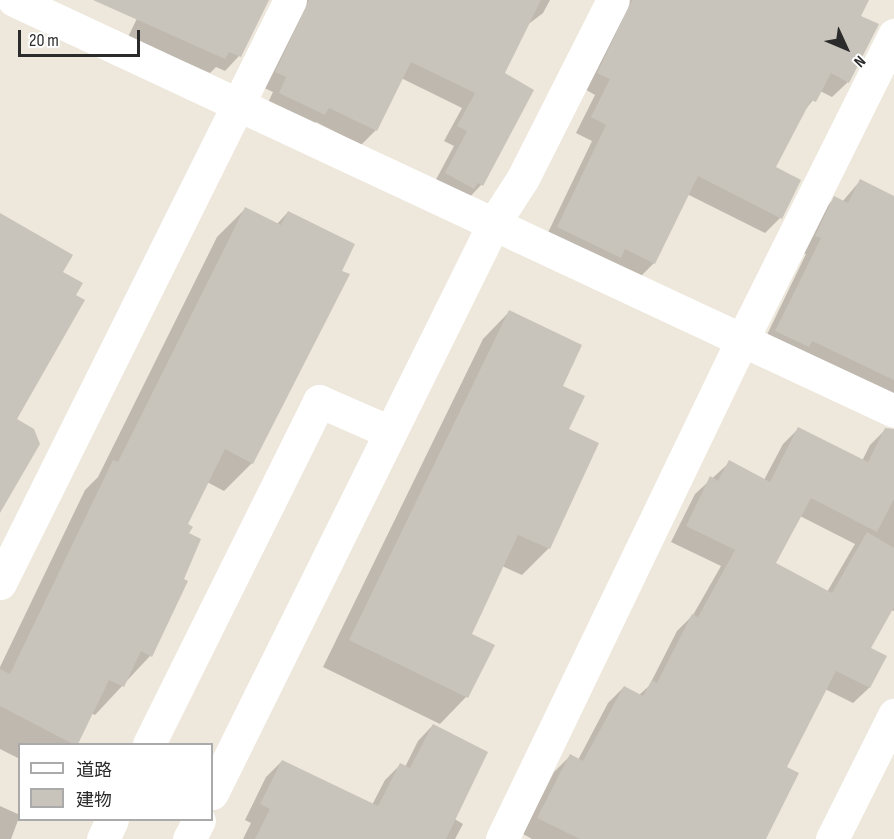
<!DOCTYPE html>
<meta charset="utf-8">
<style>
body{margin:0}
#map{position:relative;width:894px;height:839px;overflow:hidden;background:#eee7db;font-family:"Sofia Sans Condensed","Noto Sans JP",sans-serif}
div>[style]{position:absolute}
.shadow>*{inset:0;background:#0003}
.building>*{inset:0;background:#c9c4bb}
.minor>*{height:33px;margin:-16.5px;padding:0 16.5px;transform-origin:16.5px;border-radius:16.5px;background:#fff}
span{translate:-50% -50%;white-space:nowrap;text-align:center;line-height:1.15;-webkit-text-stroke:4.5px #fff;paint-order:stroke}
.legend{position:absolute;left:18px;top:743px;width:195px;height:78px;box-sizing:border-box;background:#fff;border:2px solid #aaa;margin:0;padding:8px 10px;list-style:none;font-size:18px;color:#2b2b2b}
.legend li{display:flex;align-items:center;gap:12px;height:30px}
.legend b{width:30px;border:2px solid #aaa}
.north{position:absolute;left:816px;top:18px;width:60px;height:60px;-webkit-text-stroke:4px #fff;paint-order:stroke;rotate:134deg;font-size:16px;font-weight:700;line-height:24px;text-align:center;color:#2b2b2b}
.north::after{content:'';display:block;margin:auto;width:21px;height:27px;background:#2b2b2b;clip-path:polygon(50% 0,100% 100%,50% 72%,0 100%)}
.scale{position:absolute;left:18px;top:30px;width:122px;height:27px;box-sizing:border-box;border:3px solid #2b2b2b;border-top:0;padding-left:8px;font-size:18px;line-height:21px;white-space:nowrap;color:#2b2b2b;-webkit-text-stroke:4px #fff;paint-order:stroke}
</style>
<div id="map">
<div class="shadow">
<div style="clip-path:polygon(146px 0,267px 0,239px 56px,225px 71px,216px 67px,210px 73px,128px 37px)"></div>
<div style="clip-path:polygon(286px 0,550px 0,543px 13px,526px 26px,503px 74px,532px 91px,481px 185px,467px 200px,432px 187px,454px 146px,444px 141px,462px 108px,401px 78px,376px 130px,361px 145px,316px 122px,310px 129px,266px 107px,273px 92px,262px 87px)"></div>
<div style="clip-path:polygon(626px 0,867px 0,859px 17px,848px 82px,832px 97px,820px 91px,802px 114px,774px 168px,780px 218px,765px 233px,687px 194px,654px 263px,639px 278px,543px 243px,592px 141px,576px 133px,595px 95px,583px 88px)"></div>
<div style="clip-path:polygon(860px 181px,894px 197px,894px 416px,761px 347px,806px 254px,800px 252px,819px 214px,835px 198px,842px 202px)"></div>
<div style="clip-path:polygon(245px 209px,277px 224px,288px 212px,252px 463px,224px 491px,207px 482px,186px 525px,182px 580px,150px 656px,95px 715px,91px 713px,77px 744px,20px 744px,20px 759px,0 749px,0 667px,85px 490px,98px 477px,217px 237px)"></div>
<div style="clip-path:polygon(509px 312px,561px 386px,567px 430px,549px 548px,522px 575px,502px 566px,470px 634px,493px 646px,466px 697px,440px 724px,323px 667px,483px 339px)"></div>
<div style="clip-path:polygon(evenodd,798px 429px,862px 461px,870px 445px,886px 429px,894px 431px,894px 611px,891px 610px,869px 648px,885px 657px,869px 688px,853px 703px,825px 689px,785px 768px,764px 839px,532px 839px,523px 834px,554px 772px,570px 756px,578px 760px,608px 703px,624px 687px,639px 695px,649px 686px,677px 631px,693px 615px,721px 566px,671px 542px,695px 494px,730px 462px,764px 480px,783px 444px,798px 429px,800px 516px,855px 544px,827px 592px,774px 563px,800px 516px)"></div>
<div style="clip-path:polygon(433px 725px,453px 818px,463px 824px,455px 839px,243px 839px,251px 823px,245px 820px,266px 777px,282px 761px,372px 805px,385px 780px,400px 765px,405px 767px,418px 741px)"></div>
<div style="clip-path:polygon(0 806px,20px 815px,11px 839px,0 839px)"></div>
</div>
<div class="building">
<div style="clip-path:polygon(93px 0,269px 0,241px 57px,229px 52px,225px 59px)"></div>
<div style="clip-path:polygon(309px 0,541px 0,505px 73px,534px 90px,483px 186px,478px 183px,474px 189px,445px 173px,467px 131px,457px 126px,475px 93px,411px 62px,377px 131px,329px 108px,325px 115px,279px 93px,286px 77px,275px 72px)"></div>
<div style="clip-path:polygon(632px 0,869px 0,861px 16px,879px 24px,849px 83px,831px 73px,816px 102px,811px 100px,776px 167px,801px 180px,782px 219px,698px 176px,655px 264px,625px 249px,621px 258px,557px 227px,606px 125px,591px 117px,610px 79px,597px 73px)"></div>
<div style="clip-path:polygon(860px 179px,894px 196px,894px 380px,812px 341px,809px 347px,775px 331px,821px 238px,815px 236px,834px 196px,848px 203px)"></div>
<div style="clip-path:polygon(245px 207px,281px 225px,288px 211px,355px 244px,342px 271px,350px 274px,253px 464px,225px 449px,188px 524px,193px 527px,189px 533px,201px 539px,184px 579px,188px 581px,152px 657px,141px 651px,124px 687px,109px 680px,78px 744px,73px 744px,0 706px,0 669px,10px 674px,113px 460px,118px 462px)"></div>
<div style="clip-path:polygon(0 213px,73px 255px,63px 272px,83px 283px,76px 295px,85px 300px,17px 419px,34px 429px,40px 444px,0 513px)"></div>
<div style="clip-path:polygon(509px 310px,582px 345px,563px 386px,585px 396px,569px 429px,599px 443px,550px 549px,518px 535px,472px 634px,495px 645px,468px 698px,349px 640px)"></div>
<div style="clip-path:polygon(798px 427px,868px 462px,885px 428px,894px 429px,894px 499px,877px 532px,811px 498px,776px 563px,832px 593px,867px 532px,894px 548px,894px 607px,871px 648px,887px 656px,870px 688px,836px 671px,787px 767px,799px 773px,766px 839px,580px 839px,537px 818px,570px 754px,583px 761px,624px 686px,643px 696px,652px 680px,657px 683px,692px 614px,698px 617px,735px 550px,686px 526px,710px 476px,718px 481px,729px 460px,770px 482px)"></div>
<div style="clip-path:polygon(433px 724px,488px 752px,446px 839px,255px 839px,270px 809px,260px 804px,282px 760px,378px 806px,400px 763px,410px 768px)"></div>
</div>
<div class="minor">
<div style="left:14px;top:0;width:971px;rotate:25.03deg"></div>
<div style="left:0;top:583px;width:651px;rotate:-63.55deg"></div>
<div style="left:149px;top:744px;width:383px;rotate:-63.6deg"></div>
<div style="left:319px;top:401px;width:77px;rotate:23.6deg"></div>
<div style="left:212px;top:793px;width:636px;rotate:-63.68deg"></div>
<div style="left:494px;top:223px;width:54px;rotate:-57.2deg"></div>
<div style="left:523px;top:178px;width:199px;rotate:-63.2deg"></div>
<div style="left:103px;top:839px;width:21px;rotate:-65deg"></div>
<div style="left:189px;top:839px;width:21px;rotate:-62deg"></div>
<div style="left:502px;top:839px;width:554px;rotate:-64.31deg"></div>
<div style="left:742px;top:340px;width:341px;rotate:-63.5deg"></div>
<div style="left:832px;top:839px;width:139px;rotate:-63.4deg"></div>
</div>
<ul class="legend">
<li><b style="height:8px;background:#fff"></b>道路</li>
<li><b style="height:16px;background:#c9c4bb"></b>建物</li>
</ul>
<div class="north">N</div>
<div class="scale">20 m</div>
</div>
